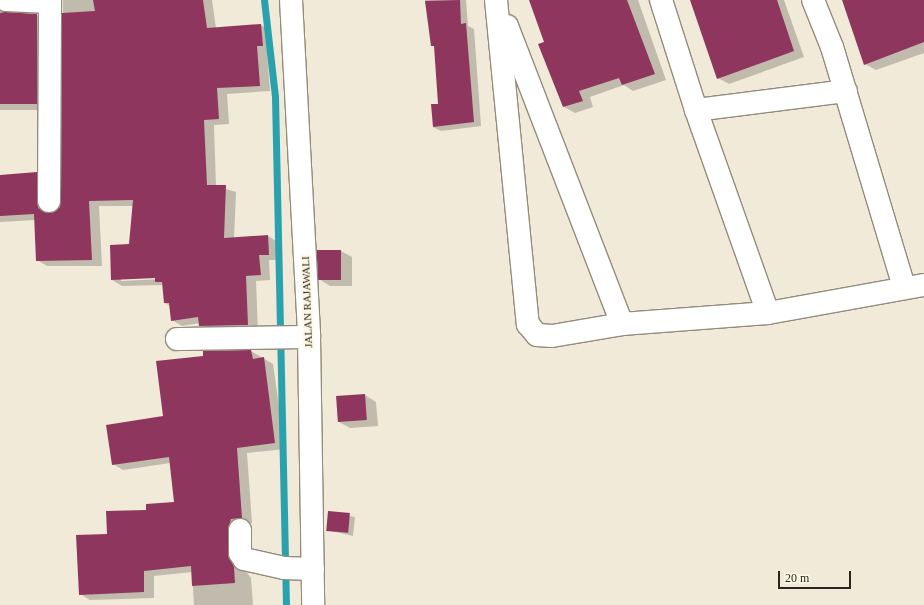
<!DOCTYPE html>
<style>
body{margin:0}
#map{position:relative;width:924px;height:605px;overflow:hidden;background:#f1ead8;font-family:"Times New Roman",serif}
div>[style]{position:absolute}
.shadow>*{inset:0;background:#0003}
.stream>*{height:7px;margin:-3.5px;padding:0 3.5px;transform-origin:3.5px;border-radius:3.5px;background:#29a2ae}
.building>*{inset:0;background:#8f365f;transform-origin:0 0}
.roads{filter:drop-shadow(1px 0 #938c7c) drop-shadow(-1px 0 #938c7c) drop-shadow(0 1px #938c7c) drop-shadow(0 -1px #938c7c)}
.minor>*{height:22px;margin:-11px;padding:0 11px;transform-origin:11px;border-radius:11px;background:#fff}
span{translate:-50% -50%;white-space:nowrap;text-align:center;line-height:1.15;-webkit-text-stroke:4px #fff8e5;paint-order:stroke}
.street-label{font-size:11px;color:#29261f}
.scale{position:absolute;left:778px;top:571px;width:73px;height:18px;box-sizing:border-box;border:2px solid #29261f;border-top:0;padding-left:5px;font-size:12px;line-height:14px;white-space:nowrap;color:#29261f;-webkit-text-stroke:3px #fff8e5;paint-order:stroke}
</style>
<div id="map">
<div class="shadow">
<div style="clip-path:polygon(0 0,5px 0,5px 12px,37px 15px,47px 21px,47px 110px,0 110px)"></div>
<div style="clip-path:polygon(evenodd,63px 0,212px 0,216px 28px,261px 25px,271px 31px,273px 51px,267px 52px,270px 91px,227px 94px,229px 124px,214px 125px,216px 186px,236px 192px,234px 238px,268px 236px,278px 242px,279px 260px,269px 260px,270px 280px,256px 281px,258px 331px,210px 331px,200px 323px,182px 326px,172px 320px,170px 306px,165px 303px,163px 285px,122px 286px,112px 280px,130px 244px,133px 206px,99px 206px,102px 266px,47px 266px,37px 260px,35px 220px,0 222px,0 176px,36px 173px,47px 179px,48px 214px,61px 208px,63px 0,160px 277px,160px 279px,121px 281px,121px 279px,160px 277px)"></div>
<div style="clip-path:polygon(425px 0,466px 0,468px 26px,474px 29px,481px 126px,441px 131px,433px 127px,439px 105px,436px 48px,432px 45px)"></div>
<div style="clip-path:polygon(531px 0,638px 0,666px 80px,633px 91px,624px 85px,590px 97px,593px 107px,575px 113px,564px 107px,539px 44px,545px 42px)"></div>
<div style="clip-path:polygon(691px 0,784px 0,804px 57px,729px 84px,718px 78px)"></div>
<div style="clip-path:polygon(843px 0,924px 0,924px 53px,876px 70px,865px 64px)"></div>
<div style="clip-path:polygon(341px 251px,352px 257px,352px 286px,330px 286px,319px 279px)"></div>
<div style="clip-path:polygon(251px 351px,273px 364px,285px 449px,247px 453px,252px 523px,241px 524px,237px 560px,251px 578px,253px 605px,194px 605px,192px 572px,154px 576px,154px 598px,90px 600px,80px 594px,108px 535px,147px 511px,175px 503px,170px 463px,123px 470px,113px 464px,165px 417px)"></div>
<div style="clip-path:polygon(365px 395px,376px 402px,378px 426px,350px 428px,339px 422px)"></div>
<div style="clip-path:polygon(329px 512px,355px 517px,353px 536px,327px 530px)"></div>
</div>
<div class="stream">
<div style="left:264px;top:0;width:98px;rotate:83.5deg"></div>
<div style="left:275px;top:97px;width:508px;rotate:88.76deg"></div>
</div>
<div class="building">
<div style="clip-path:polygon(93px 0,203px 0,207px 28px,261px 24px,263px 46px,257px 46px,260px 86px,217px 88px,219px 119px,204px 120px,207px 185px,226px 185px,224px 238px,268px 235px,269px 255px,259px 255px,261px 275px,246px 276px,248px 325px,199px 326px,198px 317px,171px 321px,169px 303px,164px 303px,162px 282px,155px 282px,155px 278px,111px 280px,110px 245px,129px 244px,133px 200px,89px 201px,92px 260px,36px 261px,34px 214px,0 216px,0 175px,37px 172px,38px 208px,49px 213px,60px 207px,62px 13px,95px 11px)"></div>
<div style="clip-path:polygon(460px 0,461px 24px,466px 23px,474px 122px,433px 127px,431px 104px,438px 104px,434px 46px,431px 46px,425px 1px)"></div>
<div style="clip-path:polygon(529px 0,627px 0,655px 74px,622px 85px,619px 78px,579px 91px,583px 101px,563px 107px,538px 44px,544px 42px)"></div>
<div style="clip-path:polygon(690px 0,777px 0,794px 51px,717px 79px)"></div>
<div style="clip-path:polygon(842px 0,924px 0,924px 42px,864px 65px)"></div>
<div style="clip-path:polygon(5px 12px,37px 14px,37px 104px,0 104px,0 13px)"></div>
<div style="left:317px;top:250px;width:24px;height:30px"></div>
<div style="clip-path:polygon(251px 350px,253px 359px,264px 357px,275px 443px,237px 448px,242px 518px,231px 519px,228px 530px,228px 553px,234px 567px,235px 583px,192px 586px,191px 566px,144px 571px,144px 592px,79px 595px,76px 535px,107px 534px,106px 511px,146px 510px,146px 504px,174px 502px,169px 457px,112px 465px,106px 425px,163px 416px,156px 361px,203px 356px,203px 351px)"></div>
<div style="left:365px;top:394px;width:26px;height:29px;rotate:86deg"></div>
<div style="left:328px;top:511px;width:22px;height:20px;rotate:5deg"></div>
</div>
<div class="roads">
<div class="minor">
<div style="left:6px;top:0;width:44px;rotate:2.6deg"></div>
<div style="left:291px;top:0;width:337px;rotate:86.9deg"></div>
<div style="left:309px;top:337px;width:268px;rotate:89.1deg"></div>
<div style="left:496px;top:0;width:326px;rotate:84.4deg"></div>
<div style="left:528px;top:324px;width:14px;rotate:51deg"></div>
<div style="left:537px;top:335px;width:15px;rotate:4deg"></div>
<div style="left:552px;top:336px;width:71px;rotate:-9.7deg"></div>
<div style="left:622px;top:324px;width:146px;rotate:-4.3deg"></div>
<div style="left:768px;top:313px;width:158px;rotate:-10.2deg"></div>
<div style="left:661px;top:0;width:115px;rotate:72.3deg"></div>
<div style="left:696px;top:110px;width:151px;rotate:-7.2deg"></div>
<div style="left:813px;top:0;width:51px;rotate:68deg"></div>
<div style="left:832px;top:47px;width:251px;rotate:73.3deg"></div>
<div style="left:507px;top:26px;width:319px;rotate:68.9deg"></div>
<div style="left:696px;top:110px;width:215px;rotate:70.5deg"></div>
<div style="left:49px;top:201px;width:201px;rotate:-89.7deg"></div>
<div style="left:177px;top:339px;width:132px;rotate:-0.9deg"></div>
<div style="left:240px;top:530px;width:23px;rotate:90deg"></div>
<div style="left:240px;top:553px;width:7px;rotate:56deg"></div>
<div style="left:244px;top:559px;width:41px;rotate:12.7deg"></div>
<div style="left:284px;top:568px;width:29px;rotate:2deg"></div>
</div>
</div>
<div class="street-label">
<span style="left:307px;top:302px;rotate:-92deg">JALAN RAJAWALI</span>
</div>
<div class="scale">20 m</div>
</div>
